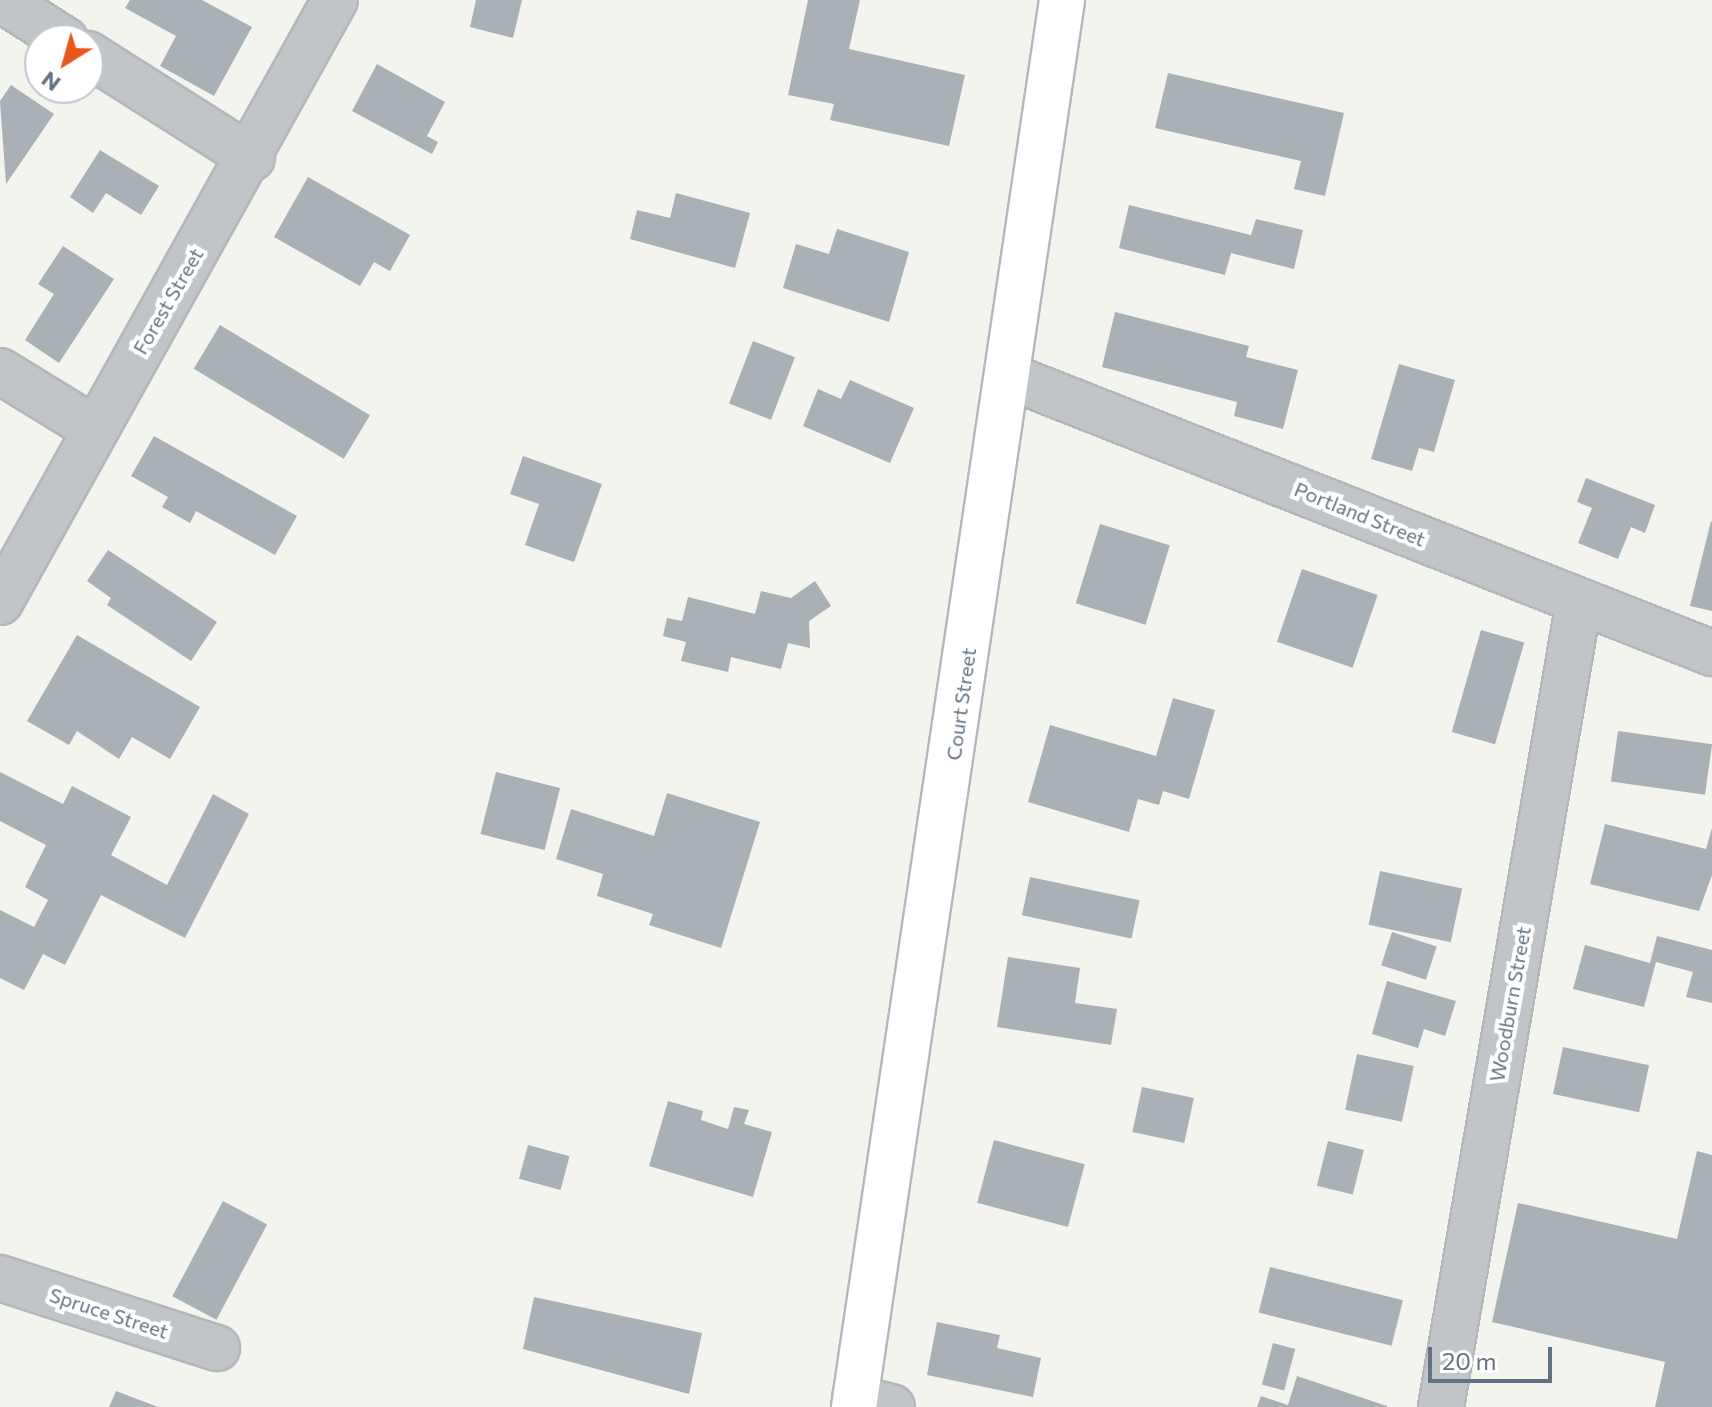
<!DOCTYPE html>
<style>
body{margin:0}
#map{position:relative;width:1712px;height:1407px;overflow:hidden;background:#f4f4ef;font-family:Commissioner,sans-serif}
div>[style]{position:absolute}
.building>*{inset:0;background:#a9b0b6;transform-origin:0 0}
.roads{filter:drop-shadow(2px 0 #b4b8bc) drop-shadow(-2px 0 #b4b8bc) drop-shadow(0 2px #b4b8bc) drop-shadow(0 -2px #b4b8bc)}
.minor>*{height:44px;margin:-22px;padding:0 22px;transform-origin:22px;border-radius:22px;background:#c1c5c8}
.major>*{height:44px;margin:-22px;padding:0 22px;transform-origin:22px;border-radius:22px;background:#fff}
span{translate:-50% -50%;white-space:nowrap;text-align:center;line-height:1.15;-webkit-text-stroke:8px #fff;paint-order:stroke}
.street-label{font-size:20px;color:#627282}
.north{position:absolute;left:24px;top:24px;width:80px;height:80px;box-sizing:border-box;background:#fff;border:2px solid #c0c7cd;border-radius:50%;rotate:217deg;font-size:22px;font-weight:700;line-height:32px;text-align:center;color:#627282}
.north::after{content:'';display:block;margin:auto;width:28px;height:36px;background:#e9561b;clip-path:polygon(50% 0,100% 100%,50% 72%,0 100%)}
.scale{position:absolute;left:1428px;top:1347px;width:124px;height:36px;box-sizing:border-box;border:4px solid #627282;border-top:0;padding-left:10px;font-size:24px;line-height:28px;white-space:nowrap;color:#627282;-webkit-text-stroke:6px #fff;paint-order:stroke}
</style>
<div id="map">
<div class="building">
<div style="clip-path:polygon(130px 0,202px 0,252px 27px,214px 96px,160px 66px,176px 36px,125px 8px)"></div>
<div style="clip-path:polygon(476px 0,522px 0,513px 38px,470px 27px)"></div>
<div style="clip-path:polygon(808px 0,860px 0,849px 49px,965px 75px,949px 146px,830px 120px,834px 104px,788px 95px)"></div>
<div style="clip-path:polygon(377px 64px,445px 102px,427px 136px,438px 142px,432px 154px,352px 111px)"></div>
<div style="clip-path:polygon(1168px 73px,1344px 113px,1325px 196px,1294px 189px,1301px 161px,1155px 128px)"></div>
<div style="clip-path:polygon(11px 85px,54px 114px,6px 184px,0 101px)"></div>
<div style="clip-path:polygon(100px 150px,159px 186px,141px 215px,106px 193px,93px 213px,70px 197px)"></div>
<div style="clip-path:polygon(308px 177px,410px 235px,390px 271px,374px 262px,360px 286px,274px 237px)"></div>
<div style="clip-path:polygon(676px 193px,750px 213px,735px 268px,630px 239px,637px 210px,670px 218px)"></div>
<div style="clip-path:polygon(1129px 205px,1251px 235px,1256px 219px,1303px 230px,1294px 269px,1231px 253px,1225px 275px,1119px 248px)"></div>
<div style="clip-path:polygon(837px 229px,909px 252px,889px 322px,783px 288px,796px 244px,829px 254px)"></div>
<div style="clip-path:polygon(63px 246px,114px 279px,59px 363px,25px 340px,54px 294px,38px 284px)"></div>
<div style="clip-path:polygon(1115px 312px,1249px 346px,1246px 357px,1298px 370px,1283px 429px,1234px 416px,1237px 402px,1102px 367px)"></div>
<div style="left:220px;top:325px;width:175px;height:51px;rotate:31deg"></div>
<div style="left:753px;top:341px;width:45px;height:67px;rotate:21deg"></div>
<div style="clip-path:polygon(1399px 364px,1455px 380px,1434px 452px,1419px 448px,1412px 471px,1371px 459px)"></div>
<div style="clip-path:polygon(850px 380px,914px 408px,890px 463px,803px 426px,818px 389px,841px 399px)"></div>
<div style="clip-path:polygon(154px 436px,297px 516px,275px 555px,196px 511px,190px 523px,162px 507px,168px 497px,131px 476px)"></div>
<div style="clip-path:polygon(523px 456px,602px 484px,574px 562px,525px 545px,539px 504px,510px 494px)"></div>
<div style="clip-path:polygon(1586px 478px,1655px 505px,1645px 533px,1631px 527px,1618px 559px,1578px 543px,1592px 508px,1577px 502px)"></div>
<div style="clip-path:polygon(1711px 521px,1712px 522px,1712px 611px,1690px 606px)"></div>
<div style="left:1100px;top:524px;width:73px;height:83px;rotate:17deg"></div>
<div style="clip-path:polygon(108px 550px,217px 622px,191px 661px,107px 605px,111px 598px,87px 581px)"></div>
<div style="left:1302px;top:569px;width:80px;height:77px;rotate:19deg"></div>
<div style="clip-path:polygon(815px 581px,831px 606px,809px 621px,810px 648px,788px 643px,781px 669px,731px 657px,728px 672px,681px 661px,686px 642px,663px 636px,667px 618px,682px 621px,688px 597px,755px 614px,761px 591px,791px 598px)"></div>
<div style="left:1481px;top:630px;width:45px;height:106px;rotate:16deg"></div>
<div style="clip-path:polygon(77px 635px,200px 707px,170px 759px,132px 737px,119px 759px,77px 731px,69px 745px,27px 721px)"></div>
<div style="clip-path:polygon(1173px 698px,1215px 710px,1189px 799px,1163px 791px,1159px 805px,1138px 799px,1129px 832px,1028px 802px,1050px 725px,1156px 756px)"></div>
<div style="left:1618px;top:731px;width:95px;height:51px;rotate:8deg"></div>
<div style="clip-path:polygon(0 772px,63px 804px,72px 786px,131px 817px,111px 855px,167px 885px,213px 794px,249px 814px,185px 938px,101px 895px,65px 965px,43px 954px,24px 990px,0 978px,0 910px,34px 927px,48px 900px,25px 887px,46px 845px,0 821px)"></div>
<div style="left:496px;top:772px;width:66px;height:64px;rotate:14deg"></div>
<div style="clip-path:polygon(667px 793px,760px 822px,721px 948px,649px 925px,653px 914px,597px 896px,603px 874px,556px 859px,571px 809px,654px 836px)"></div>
<div style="clip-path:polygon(1605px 824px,1706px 849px,1712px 828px,1712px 875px,1699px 911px,1590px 884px)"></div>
<div style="left:1380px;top:871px;width:84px;height:55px;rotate:12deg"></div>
<div style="left:1030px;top:877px;width:112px;height:39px;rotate:12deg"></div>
<div style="left:1392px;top:932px;width:47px;height:35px;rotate:18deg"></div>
<div style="clip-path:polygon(1657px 936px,1712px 950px,1712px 1003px,1686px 997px,1693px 972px,1656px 962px,1644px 1007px,1573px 989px,1585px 945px,1650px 963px)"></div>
<div style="clip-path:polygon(1008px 957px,1080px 968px,1075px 1003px,1117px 1009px,1111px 1045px,997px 1027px)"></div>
<div style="clip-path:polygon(1387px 981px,1456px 1001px,1445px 1036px,1424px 1029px,1418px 1048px,1372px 1034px)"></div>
<div style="left:1563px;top:1047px;width:88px;height:48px;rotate:12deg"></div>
<div style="left:1357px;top:1054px;width:58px;height:57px;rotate:12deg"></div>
<div style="left:1142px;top:1087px;width:53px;height:46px;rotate:12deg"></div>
<div style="clip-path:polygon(668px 1101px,703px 1111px,701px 1120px,728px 1129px,734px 1107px,749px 1110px,744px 1124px,772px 1132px,753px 1197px,649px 1166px)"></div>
<div style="left:994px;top:1140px;width:94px;height:65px;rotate:15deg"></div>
<div style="left:1328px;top:1141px;width:37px;height:46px;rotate:14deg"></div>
<div style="left:528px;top:1145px;width:43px;height:35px;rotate:15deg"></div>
<div style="clip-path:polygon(1697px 1151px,1712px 1155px,1712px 1407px,1655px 1407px,1665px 1362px,1492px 1322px,1518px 1203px,1677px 1239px)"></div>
<div style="left:223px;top:1201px;width:50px;height:108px;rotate:28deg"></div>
<div style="left:1270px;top:1267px;width:137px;height:47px;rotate:14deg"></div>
<div style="clip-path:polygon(534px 1297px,702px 1333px,689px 1394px,523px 1349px)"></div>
<div style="clip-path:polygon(937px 1322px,1000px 1335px,997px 1348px,1041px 1358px,1033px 1397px,927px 1375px)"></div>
<div style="left:1273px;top:1343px;width:23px;height:43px;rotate:15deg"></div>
<div style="clip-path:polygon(1297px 1376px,1387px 1406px,1387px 1407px,1257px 1407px,1261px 1396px,1288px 1405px)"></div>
<div style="clip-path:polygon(116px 1391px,158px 1407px,109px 1407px)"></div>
</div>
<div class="roads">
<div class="minor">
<div style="left:2px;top:0;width:75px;rotate:32.4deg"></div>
<div style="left:88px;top:54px;width:194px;rotate:32.4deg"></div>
<div style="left:0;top:371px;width:109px;rotate:31.5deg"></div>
<div style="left:1008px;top:376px;width:757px;rotate:21.48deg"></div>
<div style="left:0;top:602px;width:689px;rotate:-60.91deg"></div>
<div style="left:0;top:1278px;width:228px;rotate:17.9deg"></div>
<div style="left:855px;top:1398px;width:38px;rotate:14deg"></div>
<div style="left:1441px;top:1407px;width:818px;rotate:-80.28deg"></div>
</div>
<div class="major">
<div style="left:854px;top:1407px;width:1422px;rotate:-81.59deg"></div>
</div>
</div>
<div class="street-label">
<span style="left:168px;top:301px;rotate:-60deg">Forest Street</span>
<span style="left:1360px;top:514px;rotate:22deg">Portland Street</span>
<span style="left:961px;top:704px;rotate:-82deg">Court Street</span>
<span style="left:1510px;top:1004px;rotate:-80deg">Woodburn Street</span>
<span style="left:109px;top:1313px;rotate:18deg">Spruce Street</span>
</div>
<div class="north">N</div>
<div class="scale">20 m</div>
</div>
